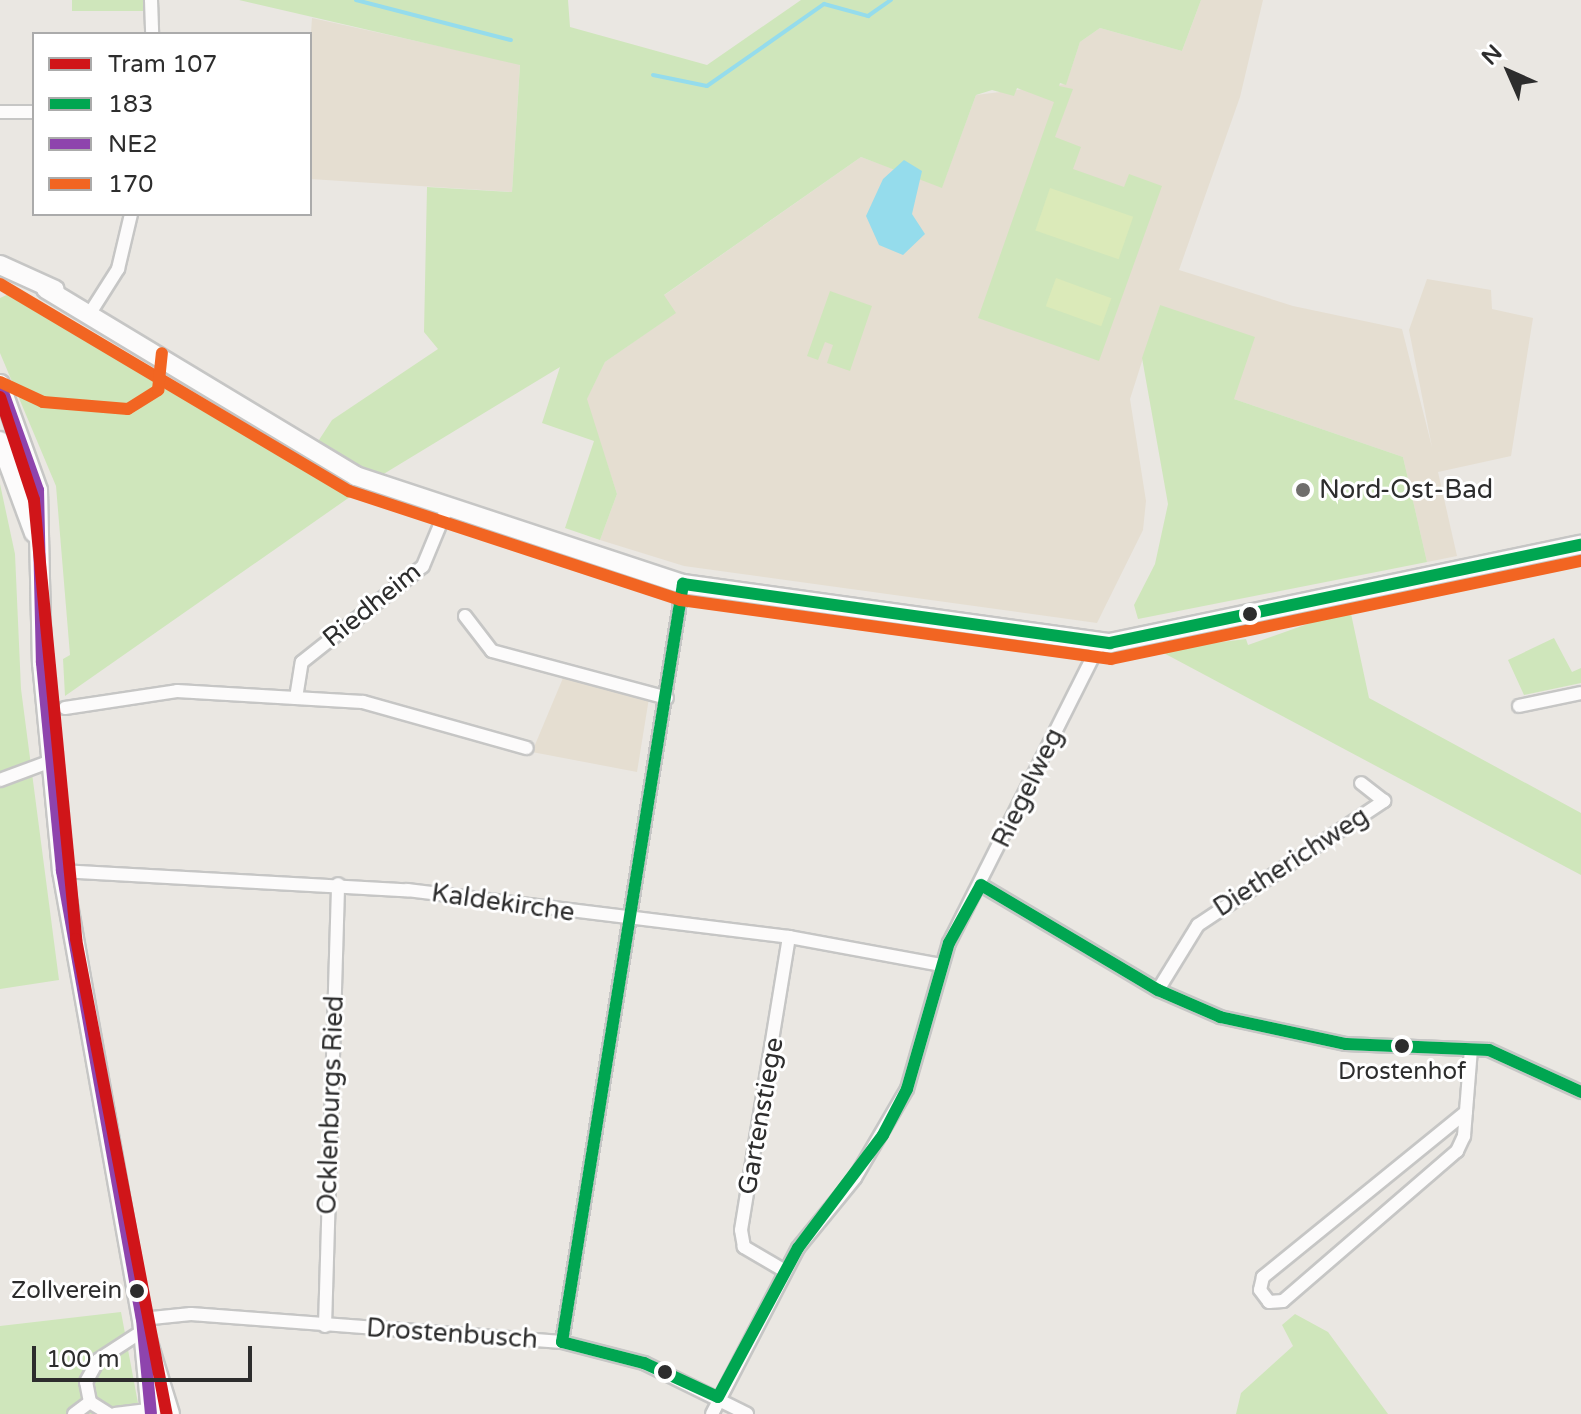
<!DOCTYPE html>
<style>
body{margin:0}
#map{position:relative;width:1581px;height:1414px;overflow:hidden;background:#eae7e2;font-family:"Varela Round",sans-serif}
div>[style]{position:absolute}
.education>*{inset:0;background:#e5ded1}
.green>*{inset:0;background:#cfe6bb;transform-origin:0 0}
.pitch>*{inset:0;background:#dbeab9;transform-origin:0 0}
.water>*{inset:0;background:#95dcec}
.stream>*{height:4px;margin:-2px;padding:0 2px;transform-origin:2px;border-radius:2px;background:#95dcec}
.roads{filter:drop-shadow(2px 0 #c6c6c5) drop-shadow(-2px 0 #c6c6c5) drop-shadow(0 2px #c6c6c5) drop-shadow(0 -2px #c6c6c5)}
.street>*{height:12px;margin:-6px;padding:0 6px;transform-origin:6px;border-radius:6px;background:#fcfbfb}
.secondary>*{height:18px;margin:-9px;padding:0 9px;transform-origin:9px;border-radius:9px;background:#fcfbfb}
.bus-1>*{height:12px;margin:-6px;padding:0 6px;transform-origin:6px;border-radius:6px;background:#00a651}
.bus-2>*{height:12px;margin:-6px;padding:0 6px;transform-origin:6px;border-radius:6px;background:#8e44ad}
.bus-3>*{height:12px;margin:-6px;padding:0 6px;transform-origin:6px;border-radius:6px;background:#f26522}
.tram-1>*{height:12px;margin:-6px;padding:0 6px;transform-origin:6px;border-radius:6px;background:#d01519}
.dots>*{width:22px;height:22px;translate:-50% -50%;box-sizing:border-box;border:4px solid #fff;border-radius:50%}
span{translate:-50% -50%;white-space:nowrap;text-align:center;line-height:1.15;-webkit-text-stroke:6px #fff;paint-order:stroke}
.bus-label{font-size:24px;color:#2d2d2d}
.right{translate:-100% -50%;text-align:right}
.poi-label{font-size:26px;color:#2d2d2d}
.left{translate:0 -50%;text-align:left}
.street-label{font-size:26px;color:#2d2d2d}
.legend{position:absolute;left:32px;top:32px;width:280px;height:184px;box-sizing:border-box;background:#fff;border:2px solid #ababab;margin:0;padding:10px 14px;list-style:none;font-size:24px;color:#2d2d2d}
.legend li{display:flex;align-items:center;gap:16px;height:40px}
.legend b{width:40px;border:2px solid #ababab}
.north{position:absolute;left:1469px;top:32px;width:80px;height:80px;-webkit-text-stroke:6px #fff;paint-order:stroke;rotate:315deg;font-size:22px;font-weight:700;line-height:32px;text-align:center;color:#2d2d2d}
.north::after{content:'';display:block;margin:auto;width:28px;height:36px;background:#2d2d2d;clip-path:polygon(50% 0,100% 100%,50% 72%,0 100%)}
.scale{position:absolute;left:32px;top:1346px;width:220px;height:36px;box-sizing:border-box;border:4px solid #2d2d2d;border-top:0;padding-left:10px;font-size:24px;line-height:28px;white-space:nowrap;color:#2d2d2d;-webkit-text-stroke:6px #fff;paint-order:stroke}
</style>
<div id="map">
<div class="education">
<div style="clip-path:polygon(1201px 0,1263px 0,1240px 97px,1179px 270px,1293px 306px,1402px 329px,1432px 447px,1409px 330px,1427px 279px,1491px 290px,1492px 309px,1533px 318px,1511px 456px,1438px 472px,1457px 556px,1427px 562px,1403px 457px,1234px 399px,1160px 305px,1130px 399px,1146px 501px,1143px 530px,1097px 623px,684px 566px,600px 540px,617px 494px,586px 400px,605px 362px,675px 313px,663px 296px,861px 157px,942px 187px,976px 95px,1066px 84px,1080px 42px,1100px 28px,1182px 51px)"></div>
<div style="clip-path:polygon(312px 18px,520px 64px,512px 192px,310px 179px,310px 34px,299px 34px,311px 33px)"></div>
<div style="clip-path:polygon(563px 678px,649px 698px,637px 772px,532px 752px)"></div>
</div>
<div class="green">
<div style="left:72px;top:0;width:71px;height:11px"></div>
<div style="clip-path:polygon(239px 0,568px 0,570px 27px,707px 65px,801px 0,1201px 0,1182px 51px,1100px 28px,1080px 42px,1066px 85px,1060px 83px,1059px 86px,1073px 89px,1055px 137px,1081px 147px,1073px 169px,1124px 187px,1129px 174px,1162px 186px,1099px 361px,978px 318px,1054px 102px,1017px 88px,1014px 96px,992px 90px,976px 95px,942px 188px,861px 157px,664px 295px,676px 313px,605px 362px,587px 399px,617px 494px,600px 540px,565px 528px,594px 441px,542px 423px,560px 367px,377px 478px,65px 696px,63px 659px,70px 655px,56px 486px,0 353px,0 298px,13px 292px,304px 463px,332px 420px,438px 349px,424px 332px,427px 187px,512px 192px,520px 65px)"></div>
<div style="clip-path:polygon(830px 291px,872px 306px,850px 371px,827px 363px,833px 345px,825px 342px,818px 360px,807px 356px)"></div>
<div style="clip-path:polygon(1160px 305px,1255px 337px,1234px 399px,1403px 457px,1427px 562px,1138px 619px,1134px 605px,1155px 564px,1168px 504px,1142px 358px)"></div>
<div style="clip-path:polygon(0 484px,15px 554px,21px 689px,59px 980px,0 989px)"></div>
<div style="clip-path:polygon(1350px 609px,1369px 698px,1581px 813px,1581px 875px,1158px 650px,1246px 639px,1248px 645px)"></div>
<div style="clip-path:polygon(1554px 638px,1572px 672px,1581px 668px,1581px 683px,1524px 695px,1508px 660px)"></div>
<div style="clip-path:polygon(121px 1312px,140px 1414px,0 1414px,0 1326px)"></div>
<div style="clip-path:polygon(1295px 1314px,1328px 1332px,1388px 1414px,1236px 1414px,1241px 1393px,1293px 1346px,1282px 1325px)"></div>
</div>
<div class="pitch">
<div style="left:1050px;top:188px;width:88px;height:45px;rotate:19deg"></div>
<div style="left:1056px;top:278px;width:59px;height:30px;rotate:20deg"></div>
</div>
<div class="water">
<div style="clip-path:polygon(904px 160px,922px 171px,912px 214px,925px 234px,903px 255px,879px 245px,866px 216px,883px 179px)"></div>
</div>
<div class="stream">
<div style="left:356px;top:0;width:160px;rotate:14.5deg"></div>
<div style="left:653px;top:75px;width:55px;rotate:11.5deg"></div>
<div style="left:707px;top:86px;width:143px;rotate:-35deg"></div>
<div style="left:824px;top:4px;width:46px;rotate:15.3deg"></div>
<div style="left:868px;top:16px;width:28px;rotate:-35deg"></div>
</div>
<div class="roads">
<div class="street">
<div style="left:151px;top:0;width:34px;rotate:88deg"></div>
<div style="left:0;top:112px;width:34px"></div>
<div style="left:92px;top:310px;width:49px;rotate:-57.6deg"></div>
<div style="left:118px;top:269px;width:57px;rotate:-76.7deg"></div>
<div style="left:465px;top:616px;width:44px;rotate:52.4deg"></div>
<div style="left:492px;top:651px;width:181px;rotate:15deg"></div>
<div style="left:296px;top:698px;width:36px;rotate:-81deg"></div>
<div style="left:302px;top:662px;width:154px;rotate:-38.4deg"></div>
<div style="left:423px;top:566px;width:63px;rotate:-67.5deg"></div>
<div style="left:1519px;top:706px;width:63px;rotate:-11.8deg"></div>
<div style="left:65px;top:708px;width:113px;rotate:-8.6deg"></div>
<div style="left:177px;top:691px;width:186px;rotate:3.4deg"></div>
<div style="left:363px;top:702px;width:170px;rotate:15.7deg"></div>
<div style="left:0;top:780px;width:54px;rotate:-20.4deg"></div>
<div style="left:62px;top:871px;width:346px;rotate:3.2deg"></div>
<div style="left:407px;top:890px;width:385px;rotate:7deg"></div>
<div style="left:789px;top:937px;width:155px;rotate:10.4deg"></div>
<div style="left:981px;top:885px;width:206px;rotate:30.7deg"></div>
<div style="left:1158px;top:990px;width:68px;rotate:23.5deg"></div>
<div style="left:1220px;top:1017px;width:129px;rotate:12.1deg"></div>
<div style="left:1346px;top:1044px;width:143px;rotate:2.4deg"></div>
<div style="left:1489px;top:1050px;width:101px;rotate:24.5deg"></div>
<div style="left:1158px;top:990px;width:76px;rotate:-58.4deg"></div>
<div style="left:1198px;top:925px;width:224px;rotate:-33.7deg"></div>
<div style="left:1384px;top:801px;width:29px;rotate:-142deg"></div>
<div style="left:1466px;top:1112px;width:262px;rotate:140.9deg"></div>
<div style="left:1263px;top:1277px;width:13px;rotate:103deg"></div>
<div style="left:1260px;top:1290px;width:15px;rotate:53deg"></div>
<div style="left:1269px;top:1302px;width:14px;rotate:-4deg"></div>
<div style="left:1283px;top:1301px;width:230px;rotate:-40.8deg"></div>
<div style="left:1457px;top:1151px;width:17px;rotate:-65deg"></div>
<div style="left:1464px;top:1136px;width:87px;rotate:-85.4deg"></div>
<div style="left:785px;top:1271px;width:48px;rotate:-149.7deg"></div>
<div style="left:744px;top:1247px;width:17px;rotate:-100deg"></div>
<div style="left:741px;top:1230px;width:297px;rotate:-80.7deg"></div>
<div style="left:142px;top:1319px;width:49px;rotate:-5.8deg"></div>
<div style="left:191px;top:1314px;width:372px;rotate:4.3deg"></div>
<div style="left:562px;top:1342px;width:85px;rotate:14.4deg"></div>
<div style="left:644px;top:1363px;width:115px;rotate:26.3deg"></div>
<div style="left:325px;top:1326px;width:442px;rotate:-88.3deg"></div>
<div style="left:562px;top:1342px;width:768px;rotate:-80.93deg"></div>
<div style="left:74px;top:1414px;width:20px;rotate:-37deg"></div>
<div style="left:109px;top:1414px;width:22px;rotate:-148deg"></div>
<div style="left:90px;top:1402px;width:20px;rotate:-101deg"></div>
<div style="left:86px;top:1382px;width:25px;rotate:-61deg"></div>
<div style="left:98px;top:1360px;width:55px;rotate:-33.1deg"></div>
<div style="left:115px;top:1414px;width:35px;rotate:-7deg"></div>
<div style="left:712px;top:1414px;width:187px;rotate:-62.6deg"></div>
<div style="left:798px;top:1248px;width:90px;rotate:-50.8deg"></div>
<div style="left:855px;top:1178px;width:103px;rotate:-59.7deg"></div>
<div style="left:907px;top:1089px;width:152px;rotate:-74deg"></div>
<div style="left:949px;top:943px;width:336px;rotate:-63.3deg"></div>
</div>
<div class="secondary">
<div style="left:0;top:265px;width:60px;rotate:24.4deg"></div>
<div style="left:46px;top:289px;width:362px;rotate:31.1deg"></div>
<div style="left:356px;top:476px;width:344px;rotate:18.3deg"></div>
<div style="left:683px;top:584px;width:431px;rotate:7.9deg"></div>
<div style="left:1110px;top:643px;width:481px;rotate:-11.8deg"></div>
<div style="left:0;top:384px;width:113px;rotate:70.3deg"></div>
<div style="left:38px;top:490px;width:173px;rotate:88.7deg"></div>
<div style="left:42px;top:663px;width:209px;rotate:84.5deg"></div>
<div style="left:62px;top:871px;width:455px;rotate:79.9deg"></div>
<div style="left:142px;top:1319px;width:95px;rotate:84.6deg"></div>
<div style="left:0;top:441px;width:98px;rotate:69.7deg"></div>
<div style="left:144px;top:1330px;width:88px;rotate:72.8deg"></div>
</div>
</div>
<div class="bus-1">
<div style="left:683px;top:584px;width:431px;rotate:7.9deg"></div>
<div style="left:1110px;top:643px;width:481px;rotate:-11.8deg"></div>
<div style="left:981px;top:885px;width:206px;rotate:30.7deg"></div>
<div style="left:1158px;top:990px;width:68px;rotate:23.5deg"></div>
<div style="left:1220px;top:1017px;width:129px;rotate:12.1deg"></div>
<div style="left:1346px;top:1044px;width:143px;rotate:2.4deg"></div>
<div style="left:1489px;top:1050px;width:101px;rotate:24.5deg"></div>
<div style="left:562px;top:1342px;width:768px;rotate:-80.93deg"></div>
<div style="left:562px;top:1342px;width:85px;rotate:14.4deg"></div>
<div style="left:644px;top:1363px;width:81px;rotate:24.7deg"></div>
<div style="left:718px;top:1397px;width:169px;rotate:-61.8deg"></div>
<div style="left:798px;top:1248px;width:141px;rotate:-53deg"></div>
<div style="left:883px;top:1135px;width:52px;rotate:-62.4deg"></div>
<div style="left:907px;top:1089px;width:152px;rotate:-74deg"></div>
<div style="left:949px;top:943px;width:66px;rotate:-61.1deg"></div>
</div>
<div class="bus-2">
<div style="left:0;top:384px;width:113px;rotate:70.3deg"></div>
<div style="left:38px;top:490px;width:173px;rotate:88.7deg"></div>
<div style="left:42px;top:663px;width:209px;rotate:84.5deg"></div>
<div style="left:62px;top:871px;width:455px;rotate:79.9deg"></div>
<div style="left:142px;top:1319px;width:95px;rotate:84.6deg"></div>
</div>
<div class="bus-3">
<div style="left:0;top:284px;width:406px;rotate:30.7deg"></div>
<div style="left:349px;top:491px;width:349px;rotate:18.2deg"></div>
<div style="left:681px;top:600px;width:434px;rotate:7.8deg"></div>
<div style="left:1111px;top:659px;width:480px;rotate:-11.8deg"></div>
<div style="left:0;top:382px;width:47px;rotate:24.9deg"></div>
<div style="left:43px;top:402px;width:85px;rotate:4.7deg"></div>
<div style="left:128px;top:409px;width:36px;rotate:-32deg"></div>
<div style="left:158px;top:390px;width:37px;rotate:-84deg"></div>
</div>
<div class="tram-1">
<div style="left:0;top:397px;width:108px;rotate:71.7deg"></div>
<div style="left:34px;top:500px;width:441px;rotate:84.5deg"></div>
<div style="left:76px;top:939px;width:484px;rotate:79.2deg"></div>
</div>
<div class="dots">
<div style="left:1303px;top:490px;background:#6f6e6c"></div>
<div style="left:1250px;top:614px;background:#2d2d2d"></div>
<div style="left:1402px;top:1046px;background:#2d2d2d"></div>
<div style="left:137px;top:1291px;background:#2d2d2d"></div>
<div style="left:665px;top:1372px;background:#2d2d2d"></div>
</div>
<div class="bus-label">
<span style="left:1402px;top:1072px">Drostenhof</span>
<span class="right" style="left:122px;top:1291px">Zollverein</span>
</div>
<div class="poi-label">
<span class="left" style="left:1319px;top:490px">Nord-Ost-Bad</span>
</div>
<div class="street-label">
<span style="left:372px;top:605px;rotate:-39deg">Riedheim</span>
<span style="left:1028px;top:788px;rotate:-64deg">Riegelweg</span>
<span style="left:1291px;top:862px;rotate:-33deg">Dietherichweg</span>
<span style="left:503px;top:903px;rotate:8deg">Kaldekirche</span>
<span style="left:331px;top:1105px;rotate:-88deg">Ocklenburgs Ried</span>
<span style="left:761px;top:1116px;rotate:-80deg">Gartenstiege</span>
<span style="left:452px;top:1334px;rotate:4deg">Drostenbusch</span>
</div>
<ul class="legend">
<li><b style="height:10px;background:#d01519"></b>Tram 107</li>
<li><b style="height:10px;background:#00a651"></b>183</li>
<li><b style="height:10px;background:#8e44ad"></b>NE2</li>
<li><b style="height:10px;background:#f26522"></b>170</li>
</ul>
<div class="north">N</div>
<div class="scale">100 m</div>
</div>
